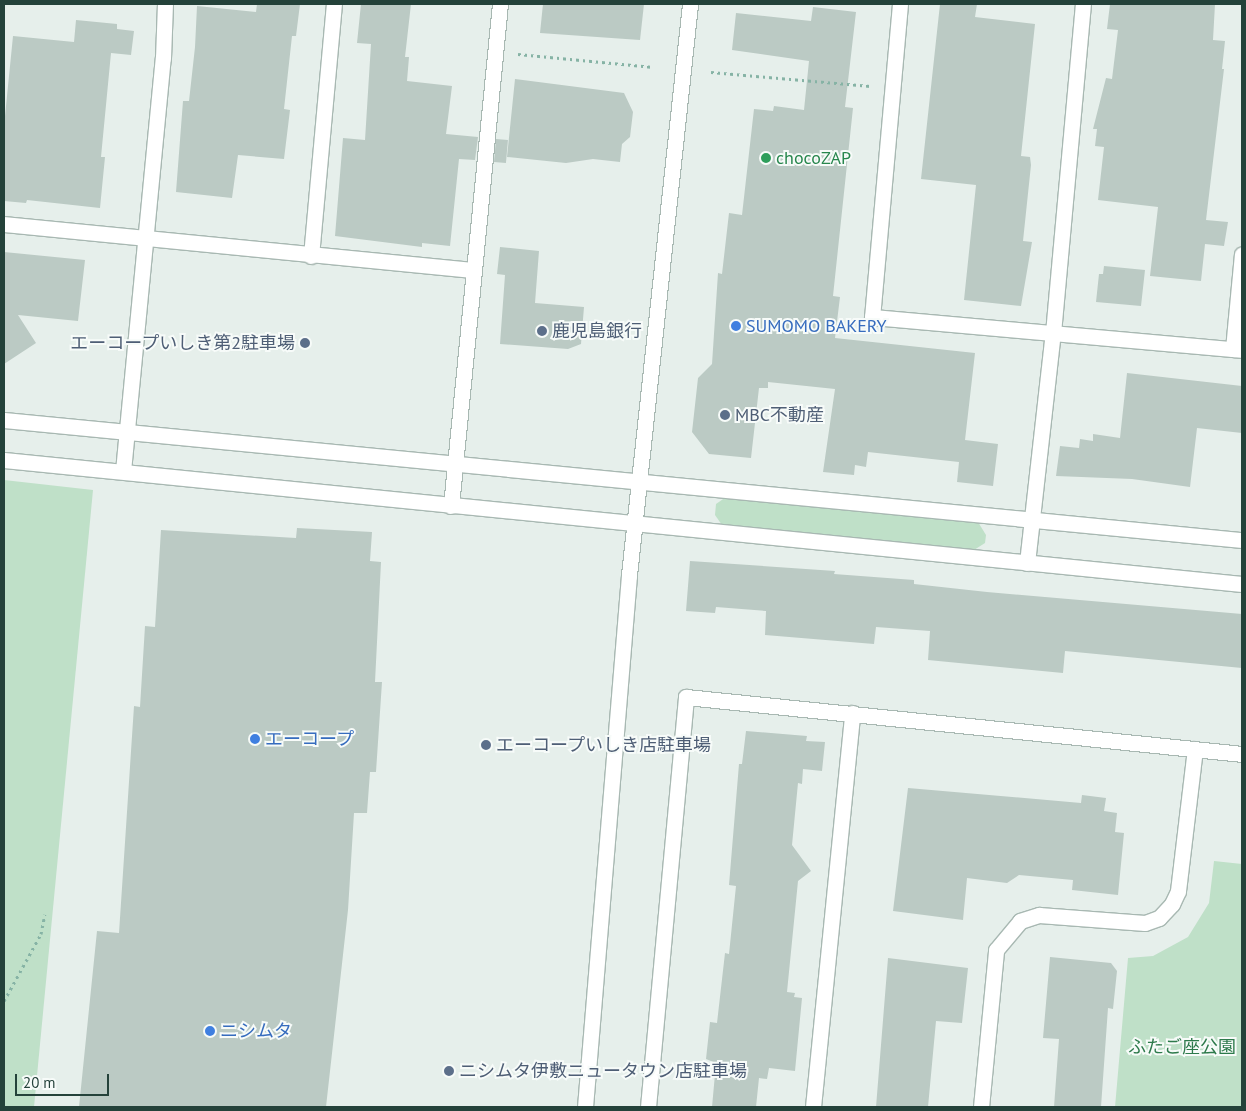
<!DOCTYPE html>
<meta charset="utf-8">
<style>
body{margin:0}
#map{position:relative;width:1246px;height:1111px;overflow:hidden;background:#e6efeb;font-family:"PT Sans","Noto Sans JP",sans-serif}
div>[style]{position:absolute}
.green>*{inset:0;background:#bfe0c8}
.building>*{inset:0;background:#bbcac4;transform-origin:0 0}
.path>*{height:3px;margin-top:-1.5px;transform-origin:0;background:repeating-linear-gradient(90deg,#86b3a5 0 2.5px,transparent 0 6.5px)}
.roads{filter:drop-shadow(1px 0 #a8b8b2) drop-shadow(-1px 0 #a8b8b2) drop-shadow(0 1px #a8b8b2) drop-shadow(0 -1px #a8b8b2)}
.minor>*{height:15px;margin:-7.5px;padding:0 7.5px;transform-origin:7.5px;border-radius:7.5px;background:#fff}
.dots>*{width:14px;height:14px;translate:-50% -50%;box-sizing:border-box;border:2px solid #f7fbf9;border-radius:50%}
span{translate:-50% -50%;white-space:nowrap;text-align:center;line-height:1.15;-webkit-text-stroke:4px #f7fbf9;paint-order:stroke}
.leisure-label{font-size:18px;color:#27864d}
.left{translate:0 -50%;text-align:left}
.shop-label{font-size:18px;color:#366cbe}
.service-label{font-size:18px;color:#4e5e75}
.right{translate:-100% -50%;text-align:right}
.park-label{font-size:18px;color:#2d7a4b}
.frame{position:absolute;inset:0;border:5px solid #24423a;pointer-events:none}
.scale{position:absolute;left:15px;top:1074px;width:94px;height:22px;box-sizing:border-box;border:2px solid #24423a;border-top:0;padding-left:6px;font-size:15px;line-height:18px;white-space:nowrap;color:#24423a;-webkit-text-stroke:4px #f7fbf9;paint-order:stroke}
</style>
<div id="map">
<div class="green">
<div style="clip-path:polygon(4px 480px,93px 490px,34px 1107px,4px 1107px)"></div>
<div style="clip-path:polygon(726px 497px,978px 522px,986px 535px,985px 543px,974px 550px,722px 525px,715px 515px,716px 504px)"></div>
<div style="clip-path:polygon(1214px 861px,1242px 864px,1242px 1107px,1115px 1107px,1128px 958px,1153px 956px,1188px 937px,1209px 903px)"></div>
</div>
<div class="building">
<div style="clip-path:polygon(257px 4px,300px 4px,296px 36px,292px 36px,284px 109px,290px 110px,284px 159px,238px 155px,232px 198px,176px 192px,183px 101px,189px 101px,195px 47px,197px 6px,256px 12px)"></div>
<div style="clip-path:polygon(361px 4px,411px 4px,405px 57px,409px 57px,407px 81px,452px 86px,446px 134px,478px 137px,475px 160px,459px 159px,450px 246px,422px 243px,422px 247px,335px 236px,343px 138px,365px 140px,371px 44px,357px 43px)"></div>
<div style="clip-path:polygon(543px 4px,644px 4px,640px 40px,540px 33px)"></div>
<div style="clip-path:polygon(940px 4px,977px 4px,975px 17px,1035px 24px,1021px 156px,1030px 157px,1031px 165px,1023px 241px,1032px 242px,1021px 306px,964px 300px,976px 185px,921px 179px)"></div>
<div style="clip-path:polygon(1110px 4px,1215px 4px,1213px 40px,1225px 41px,1222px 69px,1224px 69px,1206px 220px,1228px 222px,1224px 246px,1205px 244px,1201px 281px,1150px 276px,1158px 207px,1098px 200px,1104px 147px,1095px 146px,1097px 129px,1093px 129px,1106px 78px,1112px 79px,1118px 30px,1107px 29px)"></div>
<div style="clip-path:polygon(813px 7px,856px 12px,845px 107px,853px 108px,833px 296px,840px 297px,835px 338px,975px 353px,965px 440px,998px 444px,993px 486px,957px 482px,959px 462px,868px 452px,866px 467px,855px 465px,854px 475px,823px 472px,835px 389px,768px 382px,768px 388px,759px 388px,751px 458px,709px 454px,692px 432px,698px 378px,712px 364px,718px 273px,722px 274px,729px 213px,742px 215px,754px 109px,773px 111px,774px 106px,804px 110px,809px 61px,732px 50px,736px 13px,811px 21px)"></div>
<div style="clip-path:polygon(76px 20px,117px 24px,117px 29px,134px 31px,131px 55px,111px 53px,101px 157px,105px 157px,100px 208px,27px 200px,26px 203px,4px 201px,4px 126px,13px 36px,74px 42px)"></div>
<div style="clip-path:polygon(515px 79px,624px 93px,633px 112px,630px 137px,622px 144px,620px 162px,593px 159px,566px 163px,507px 157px)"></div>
<div style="left:496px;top:139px;width:12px;height:23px;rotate:5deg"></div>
<div style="clip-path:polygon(500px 247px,539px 251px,535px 303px,584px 307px,581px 344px,568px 349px,500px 344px,505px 275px,497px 274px)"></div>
<div style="clip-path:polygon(4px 252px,85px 260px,78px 321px,18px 315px,36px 343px,4px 364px)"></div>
<div style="clip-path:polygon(1104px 266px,1145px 270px,1141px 306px,1096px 302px,1099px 274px,1103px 274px)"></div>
<div style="clip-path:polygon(1127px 373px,1242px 386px,1242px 433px,1197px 428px,1190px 487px,1132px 479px,1056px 476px,1060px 446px,1079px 448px,1080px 439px,1093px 441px,1093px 434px,1120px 438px)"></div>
<div style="clip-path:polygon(297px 528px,372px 532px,370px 561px,381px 562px,375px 682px,382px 682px,376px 772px,370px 772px,367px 813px,354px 813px,348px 910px,326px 1107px,79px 1107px,97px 931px,119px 933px,134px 706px,140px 707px,145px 626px,155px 627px,161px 530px,296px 538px)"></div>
<div style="clip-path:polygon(690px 561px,835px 571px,834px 574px,914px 580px,914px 584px,987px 592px,1242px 614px,1242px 668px,1065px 651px,1063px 673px,928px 660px,930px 631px,876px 627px,874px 644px,765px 635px,766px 611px,716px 607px,715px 613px,686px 611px)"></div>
<div style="clip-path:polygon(746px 731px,807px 736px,806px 741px,825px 742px,822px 771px,803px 769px,802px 784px,798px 783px,792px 845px,811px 871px,798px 881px,787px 992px,795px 993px,794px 997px,802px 998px,795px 1071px,769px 1068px,767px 1079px,759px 1078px,756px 1107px,712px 1107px,716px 1063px,706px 1059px,710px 1022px,717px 1023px,725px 953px,729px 954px,736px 886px,729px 885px,739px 764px,742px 764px)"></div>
<div style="clip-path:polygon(908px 788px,1081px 803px,1082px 795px,1106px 798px,1104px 811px,1117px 813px,1115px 832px,1124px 833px,1118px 895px,1072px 890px,1073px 880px,1019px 875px,1007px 883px,967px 878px,963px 920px,893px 911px)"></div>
<div style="clip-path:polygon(1050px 957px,1111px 963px,1117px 971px,1113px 1009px,1108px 1008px,1101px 1107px,1054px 1107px,1059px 1039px,1043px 1038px)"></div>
<div style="clip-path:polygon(888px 958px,968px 968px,962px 1023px,936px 1021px,928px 1107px,876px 1107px)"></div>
</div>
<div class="path">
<div style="left:518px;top:54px;width:136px;rotate:5.5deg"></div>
<div style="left:711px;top:72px;width:160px;rotate:5deg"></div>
<div style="left:4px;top:1001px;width:77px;rotate:-61.1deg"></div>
<div style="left:41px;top:934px;width:20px;rotate:-79deg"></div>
</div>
<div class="roads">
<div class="minor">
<div style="left:900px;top:4px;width:314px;rotate:95.1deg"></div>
<div style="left:872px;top:317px;width:371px;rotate:5.1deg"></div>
<div style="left:4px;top:224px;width:471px;rotate:5.6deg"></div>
<div style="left:311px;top:256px;width:253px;rotate:-84.8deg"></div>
<div style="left:1233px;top:349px;width:95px;rotate:-84.6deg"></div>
<div style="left:4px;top:420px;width:1244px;rotate:5.54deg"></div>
<div style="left:4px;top:460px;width:1244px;rotate:5.72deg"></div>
<div style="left:123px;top:471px;width:415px;rotate:-84.5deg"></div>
<div style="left:163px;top:58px;width:54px;rotate:-87.9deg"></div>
<div style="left:451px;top:506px;width:504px;rotate:-84.43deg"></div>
<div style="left:1027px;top:563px;width:231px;rotate:-83.6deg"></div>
<div style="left:1053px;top:333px;width:330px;rotate:-84.8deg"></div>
<div style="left:585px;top:1107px;width:534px;rotate:-85.27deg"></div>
<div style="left:629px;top:575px;width:574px;rotate:-83.9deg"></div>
<div style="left:648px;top:1107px;width:412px;rotate:-84.7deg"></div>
<div style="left:686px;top:697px;width:559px;rotate:5.85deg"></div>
<div style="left:813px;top:1107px;width:396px;rotate:-84.3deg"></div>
<div style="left:981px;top:1107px;width:158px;rotate:-84.5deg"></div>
<div style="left:996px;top:950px;width:38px;rotate:-50deg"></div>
<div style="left:1020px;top:921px;width:20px;rotate:-18deg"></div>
<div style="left:1039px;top:915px;width:106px;rotate:4.3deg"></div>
<div style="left:1145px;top:923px;width:15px;rotate:-20deg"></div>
<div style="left:1159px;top:918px;width:19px;rotate:-47deg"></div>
<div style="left:1172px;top:904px;width:14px;rotate:-65deg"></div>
<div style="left:1178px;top:891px;width:143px;rotate:-83.2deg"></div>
</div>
</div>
<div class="dots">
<div style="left:766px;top:158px;background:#2e9e5b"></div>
<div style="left:736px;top:326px;background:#3f7fe0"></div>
<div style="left:542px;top:331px;background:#5c6f8a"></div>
<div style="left:305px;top:343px;background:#5c6f8a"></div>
<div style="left:725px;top:415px;background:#5c6f8a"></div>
<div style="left:255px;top:739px;background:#3f7fe0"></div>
<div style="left:486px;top:745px;background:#5c6f8a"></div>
<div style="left:210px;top:1031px;background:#3f7fe0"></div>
<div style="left:449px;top:1071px;background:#5c6f8a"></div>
</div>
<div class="leisure-label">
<span class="left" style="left:776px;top:158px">chocoZAP</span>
</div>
<div class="shop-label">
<span class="left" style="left:746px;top:326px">SUMOMO BAKERY</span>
<span class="left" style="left:265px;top:739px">エーコープ</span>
<span class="left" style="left:220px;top:1031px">ニシムタ</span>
</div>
<div class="service-label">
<span class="left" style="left:552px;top:331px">鹿児島銀行</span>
<span class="right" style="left:295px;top:343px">エーコープいしき第2駐車場</span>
<span class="left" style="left:735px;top:415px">MBC不動産</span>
<span class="left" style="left:496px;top:745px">エーコープいしき店駐車場</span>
<span class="left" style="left:459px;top:1071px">ニシムタ伊敷ニュータウン店駐車場</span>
</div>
<div class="park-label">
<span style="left:1182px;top:1047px">ふたご座公園</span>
</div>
<div class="frame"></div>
<div class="scale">20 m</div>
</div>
